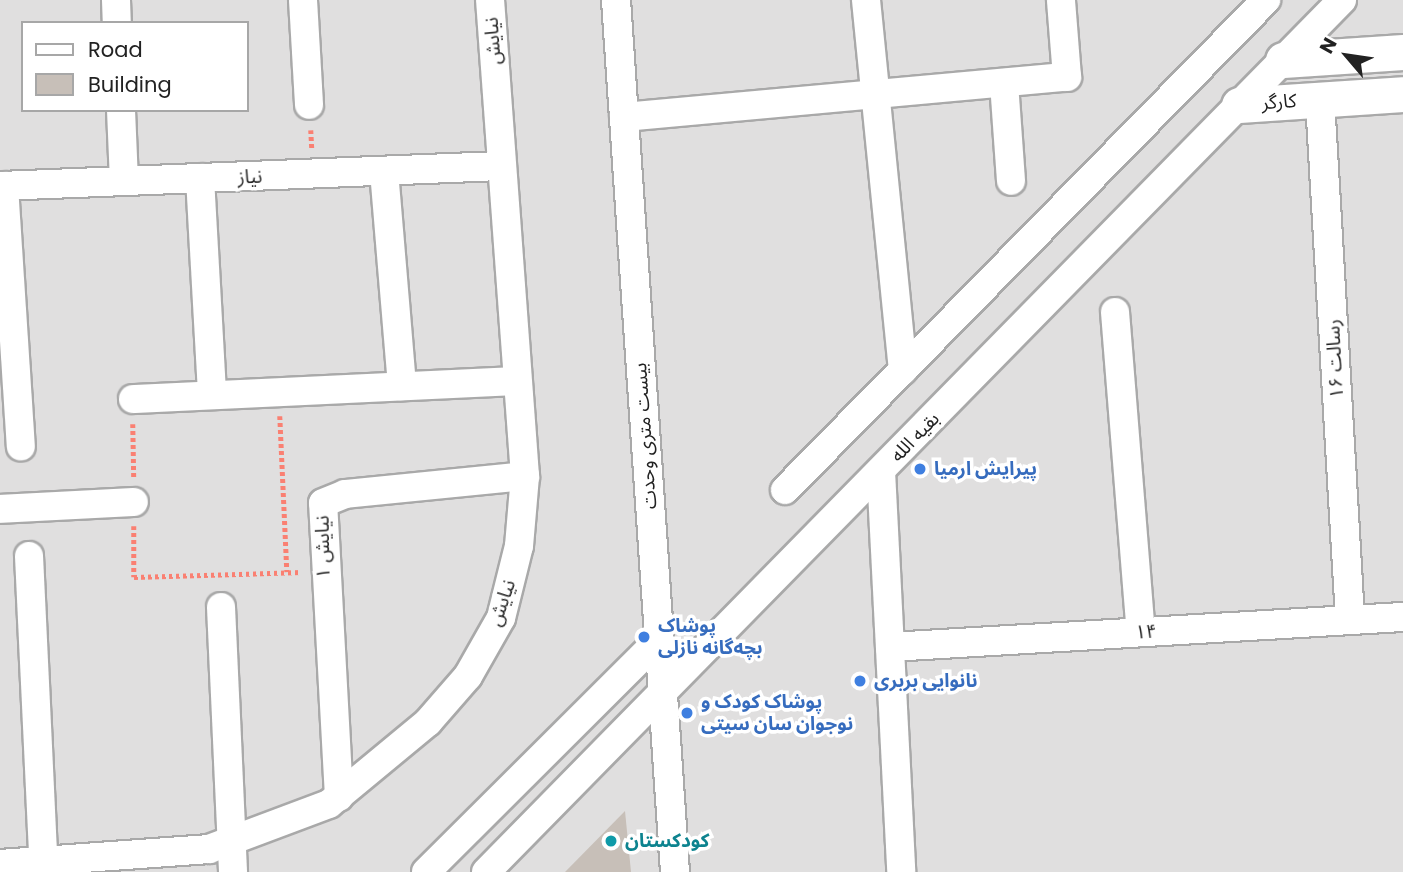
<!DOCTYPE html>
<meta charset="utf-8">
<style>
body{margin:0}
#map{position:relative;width:1403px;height:872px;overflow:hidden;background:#f2efe9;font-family:Poppins,"Noto Sans Arabic",sans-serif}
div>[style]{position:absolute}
.residential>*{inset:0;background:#e0dfdf}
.building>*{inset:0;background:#c7bfb8}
.path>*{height:4.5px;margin-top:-2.25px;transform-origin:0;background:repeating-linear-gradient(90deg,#fa8072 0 3.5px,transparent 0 7px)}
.roads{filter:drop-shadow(2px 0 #a9a9a9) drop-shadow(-2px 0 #a9a9a9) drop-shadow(0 2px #a9a9a9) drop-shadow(0 -2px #a9a9a9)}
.minor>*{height:28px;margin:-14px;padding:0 14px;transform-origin:14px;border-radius:14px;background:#fff}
.tertiary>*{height:35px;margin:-17.5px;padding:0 17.5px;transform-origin:17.5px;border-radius:17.5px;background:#fff}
.dots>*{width:19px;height:19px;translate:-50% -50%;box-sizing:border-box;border:4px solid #fff;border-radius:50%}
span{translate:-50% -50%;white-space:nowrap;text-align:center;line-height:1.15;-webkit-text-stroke:7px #fff;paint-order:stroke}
.street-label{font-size:19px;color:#222}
.shop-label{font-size:19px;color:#366cbe;font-weight:700}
.left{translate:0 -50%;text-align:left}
.culture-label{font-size:19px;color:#0d838f;font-weight:700}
.legend{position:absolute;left:21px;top:21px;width:228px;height:91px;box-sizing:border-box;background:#fff;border:2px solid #a7a7a7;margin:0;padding:9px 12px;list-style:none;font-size:21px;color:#222}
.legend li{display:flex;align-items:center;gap:14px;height:35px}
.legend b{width:35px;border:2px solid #a7a7a7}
.north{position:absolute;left:1312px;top:21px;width:70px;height:70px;-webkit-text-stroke:5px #fff;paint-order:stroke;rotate:299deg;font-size:19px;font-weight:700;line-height:28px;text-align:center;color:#222}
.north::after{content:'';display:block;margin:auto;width:24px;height:32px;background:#222;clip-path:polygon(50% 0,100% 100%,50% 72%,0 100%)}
</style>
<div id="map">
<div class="residential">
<div style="clip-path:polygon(evenodd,0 0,1403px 0,1403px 872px,0 872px,0 0,23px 23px,247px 23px,247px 110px,23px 110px,23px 23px)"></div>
</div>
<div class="building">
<div style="clip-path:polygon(625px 811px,631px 872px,565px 872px)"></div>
</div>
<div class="path">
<div style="left:311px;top:130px;width:19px;rotate:87deg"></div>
<div style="left:280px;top:416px;width:156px;rotate:87.4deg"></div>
<div style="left:133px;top:424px;width:55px;rotate:89deg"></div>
<div style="left:134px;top:526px;width:51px;rotate:90deg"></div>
<div style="left:134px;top:577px;width:168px;rotate:-1.7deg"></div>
</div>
<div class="roads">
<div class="minor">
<div style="left:116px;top:0;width:23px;rotate:88deg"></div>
<div style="left:303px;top:0;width:105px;rotate:86.7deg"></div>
<div style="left:616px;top:0;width:874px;rotate:86.13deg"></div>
<div style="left:866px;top:0;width:372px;rotate:84.3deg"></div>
<div style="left:1004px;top:83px;width:98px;rotate:85.9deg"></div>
<div style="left:1320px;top:100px;width:520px;rotate:86.69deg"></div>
<div style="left:121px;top:110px;width:71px;rotate:87.6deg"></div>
<div style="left:624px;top:117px;width:445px;rotate:-5.2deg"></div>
<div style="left:1067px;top:77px;width:77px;rotate:-94.5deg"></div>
<div style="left:384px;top:171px;width:216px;rotate:85.2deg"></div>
<div style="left:200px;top:178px;width:217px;rotate:86.8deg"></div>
<div style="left:0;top:186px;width:501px;rotate:-2.29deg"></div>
<div style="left:4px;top:186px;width:261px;rotate:86.3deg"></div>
<div style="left:1115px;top:312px;width:321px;rotate:85.4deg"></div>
<div style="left:133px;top:399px;width:380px;rotate:-2.7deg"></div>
<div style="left:881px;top:471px;width:401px;rotate:87.1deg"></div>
<div style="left:785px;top:490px;width:687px;rotate:-45.53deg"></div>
<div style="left:0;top:509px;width:134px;rotate:-3deg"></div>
<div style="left:29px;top:556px;width:316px;rotate:87.3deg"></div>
<div style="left:221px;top:607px;width:265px;rotate:87.4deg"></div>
<div style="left:890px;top:647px;width:514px;rotate:-3.35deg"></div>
<div style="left:339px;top:797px;width:294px;rotate:-93.1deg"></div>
<div style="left:323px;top:503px;width:24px;rotate:-22deg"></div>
<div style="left:345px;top:494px;width:181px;rotate:-5.7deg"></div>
<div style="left:0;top:864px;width:210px;rotate:-4.1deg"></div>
<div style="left:209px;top:849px;width:128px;rotate:-20.6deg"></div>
<div style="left:329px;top:804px;width:129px;rotate:-39.6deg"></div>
<div style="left:428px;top:722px;width:61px;rotate:-49deg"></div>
<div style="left:468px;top:676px;width:67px;rotate:-60.4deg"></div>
<div style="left:501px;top:618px;width:74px;rotate:-76deg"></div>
<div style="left:519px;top:546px;width:70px;rotate:-85.1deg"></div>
<div style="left:525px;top:476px;width:477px;rotate:-94.2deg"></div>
<div style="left:426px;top:872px;width:329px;rotate:-44.9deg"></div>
<div style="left:486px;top:872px;width:1222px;rotate:-45.53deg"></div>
</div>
<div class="tertiary">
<div style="left:1283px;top:60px;width:120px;rotate:-3.8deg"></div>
<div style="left:1239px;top:105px;width:164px;rotate:-3.8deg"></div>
</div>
</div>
<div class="dots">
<div style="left:920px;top:469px;background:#3f7fe0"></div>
<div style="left:644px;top:637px;background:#3f7fe0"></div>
<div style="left:860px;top:681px;background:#3f7fe0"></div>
<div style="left:687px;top:713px;background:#3f7fe0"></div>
<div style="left:611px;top:841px;background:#0f9aa8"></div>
</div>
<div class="street-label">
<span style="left:493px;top:41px;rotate:-94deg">نیایش</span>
<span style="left:1279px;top:102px;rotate:-4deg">کارگر</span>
<span style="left:250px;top:177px;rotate:-2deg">نیاز</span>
<span style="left:1335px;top:359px;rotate:-93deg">رسالت ۱۶</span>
<span style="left:645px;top:436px;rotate:-94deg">بیست متری وحدت</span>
<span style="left:915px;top:437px;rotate:-46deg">بقیه الله</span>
<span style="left:323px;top:547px;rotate:-91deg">نیایش ۱</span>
<span style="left:502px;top:603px;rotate:-71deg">نیایش</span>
<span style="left:1146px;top:632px;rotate:-3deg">۱۴</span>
</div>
<div class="shop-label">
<span class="left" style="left:934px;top:469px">پیرایش ارمیا</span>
<span class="left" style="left:658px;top:637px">پوشاک<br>بچه‌گانه نازلی</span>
<span class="left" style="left:874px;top:681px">نانوایی بربری</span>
<span class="left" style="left:701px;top:713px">پوشاک کودک و<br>نوجوان سان سیتی</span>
</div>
<div class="culture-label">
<span class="left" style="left:625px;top:841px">کودکستان</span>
</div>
<ul class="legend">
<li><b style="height:9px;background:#fff"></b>Road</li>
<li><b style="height:19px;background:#c7bfb8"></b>Building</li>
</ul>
<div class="north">N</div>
</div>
